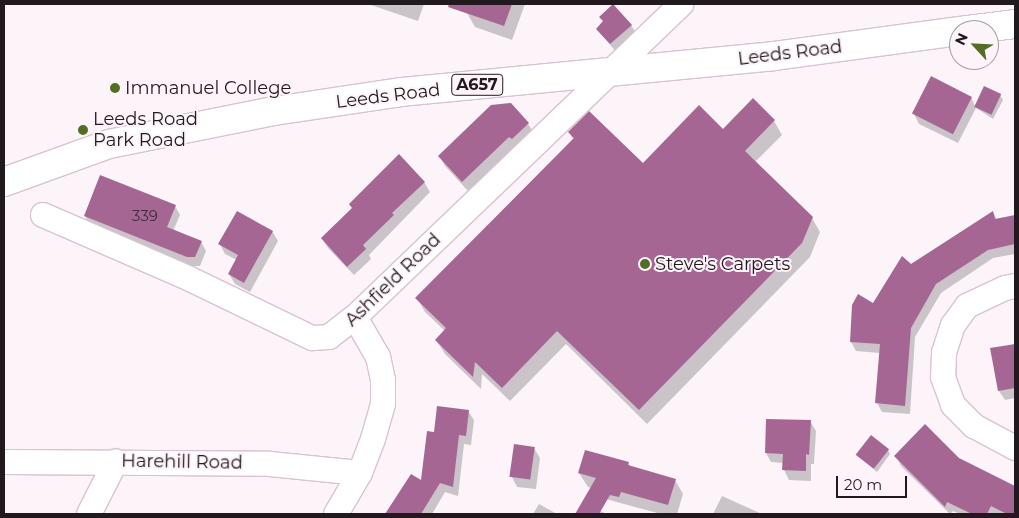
<!DOCTYPE html>
<style>
body{margin:0}
#map{position:relative;width:1019px;height:518px;overflow:hidden;background:#fdf4fa;font-family:Montserrat,sans-serif}
div>[style]{position:absolute}
.shadow>*{inset:0;background:#0003}
.building>*{inset:0;background:#a66694;transform-origin:0 0}
.roads{filter:drop-shadow(1px 0 #d9c2d2) drop-shadow(-1px 0 #d9c2d2) drop-shadow(0 1px #d9c2d2) drop-shadow(0 -1px #d9c2d2)}
.minor>*{height:24px;margin:-12px;padding:0 12px;transform-origin:12px;border-radius:12px;background:#fff}
.primary>*{height:28px;margin:-14px;padding:0 14px;transform-origin:14px;border-radius:14px;background:#fff}
.dots>*{width:14px;height:14px;translate:-50% -50%;box-sizing:border-box;border:2px solid #fdf4fa;border-radius:50%}
span{translate:-50% -50%;white-space:nowrap;text-align:center;line-height:1.15;-webkit-text-stroke:4px #fdf4fa;paint-order:stroke}
.number-label{font-size:15px;color:#422c3c}
.number-label span{-webkit-text-stroke-width:0}
.shield-label span{padding:1px 4px;background:#fdf4fa;border:1px solid;border-radius:4px;-webkit-text-stroke-width:0}
.shield-label{font-size:16px;color:#21191e;font-weight:700}
.street-label{font-size:18px;color:#21191e}
.poi-label{font-size:18px;color:#21191e}
.left{translate:0 -50%;text-align:left}
.frame{position:absolute;inset:0;border:5px solid #21191e;pointer-events:none}
.north{position:absolute;left:949px;top:20px;width:50px;height:50px;box-sizing:border-box;background:#fdf4fa;border:1px solid #a59ca2;border-radius:50%;rotate:295deg;font-size:14px;font-weight:700;line-height:20px;text-align:center;color:#21191e}
.north::after{content:'';display:block;margin:auto;width:18px;height:22px;background:#516e23;clip-path:polygon(50% 0,100% 100%,50% 72%,0 100%)}
.scale{position:absolute;left:836px;top:476px;width:71px;height:22px;box-sizing:border-box;border:2px solid #21191e;border-top:0;padding-left:6px;font-size:15px;line-height:18px;white-space:nowrap;color:#21191e;-webkit-text-stroke:4px #fdf4fa;paint-order:stroke}
</style>
<div id="map">
<div class="shadow">
<div style="clip-path:polygon(368px 4px,424px 4px,418px 21px)"></div>
<div style="clip-path:polygon(470px 4px,525px 4px,512px 40px,475px 27px,467px 13px)"></div>
<div style="clip-path:polygon(601px 17px,631px 25px,637px 35px,617px 53px,597px 29px,604px 23px)"></div>
<div style="clip-path:polygon(1000px 95px,1003px 100px,993px 119px,976px 108px,958px 143px,919px 124px,914px 114px,971px 97px,975px 106px)"></div>
<div style="clip-path:polygon(774px 121px,782px 135px,755px 162px,812px 218px,820px 232px,810px 257px,647px 424px,566px 344px,510px 401px,482px 374px,481px 389px,445px 354px,436px 340px,445px 331px,425px 312px,417px 298px,573px 139px,569px 132px,643px 165px,723px 131px)"></div>
<div style="clip-path:polygon(528px 124px,534px 133px,518px 148px,516px 146px,468px 191px,445px 166px,440px 157px)"></div>
<div style="clip-path:polygon(424px 182px,430px 192px,369px 255px,371px 259px,354px 275px,328px 248px,322px 239px)"></div>
<div style="clip-path:polygon(175px 206px,180px 215px,173px 231px,201px 242px,206px 251px,200px 266px,193px 266px,90px 225px,85px 216px)"></div>
<div style="clip-path:polygon(993px 212px,997px 220px,1015px 216px,1015px 254px,993px 258px,941px 293px,915px 337px,910px 414px,882px 412px,877px 403px,880px 353px,856px 351px,851px 342px,874px 305px,910px 265px)"></div>
<div style="clip-path:polygon(272px 231px,278px 241px,250px 292px,235px 284px,229px 274px,237px 260px,225px 254px,220px 244px)"></div>
<div style="clip-path:polygon(1015px 345px,1015px 398px,1005px 400px,999px 391px,992px 349px)"></div>
<div style="clip-path:polygon(468px 411px,474px 420px,471px 445px,464px 444px,458px 496px,445px 492px,432px 514px,386px 514px,411px 475px,422px 482px,435px 434px)"></div>
<div style="clip-path:polygon(810px 421px,816px 431px,814px 464px,811px 464px,811px 481px,789px 480px,784px 470px,784px 463px,771px 462px,766px 453px)"></div>
<div style="clip-path:polygon(534px 448px,540px 458px,536px 489px,517px 487px,512px 477px)"></div>
<div style="clip-path:polygon(888px 450px,890px 454px,877px 472px,857px 455px)"></div>
<div style="clip-path:polygon(896px 456px,959px 459px,1015px 487px,1015px 514px,960px 514px,953px 511px,950px 514px,901px 466px)"></div>
<div style="clip-path:polygon(628px 463px,631px 467px,675px 480px,683px 494px,677px 514px,661px 514px,602px 498px,598px 490px,588px 487px,579px 473px)"></div>
<div style="clip-path:polygon(722px 496px,762px 514px,713px 514px)"></div>
<div style="clip-path:polygon(584px 501px,606px 514px,577px 514px)"></div>
<div style="clip-path:polygon(539px 504px,557px 514px,533px 514px)"></div>
</div>
<div class="building">
<div style="clip-path:polygon(449px 4px,512px 4px,504px 26px,448px 7px)"></div>
<div style="clip-path:polygon(613px 4px,632px 25px,610px 44px,596px 29px,603px 21px,599px 17px)"></div>
<div style="left:931px;top:76px;width:46px;height:42px;rotate:27deg"></div>
<div style="left:984px;top:86px;width:19px;height:23px;rotate:25deg"></div>
<div style="clip-path:polygon(753px 98px,775px 120px,745px 151px,813px 217px,802px 243px,639px 410px,557px 331px,502px 388px,475px 362px,473px 377px,435px 340px,446px 328px,415px 298px,574px 138px,568px 132px,589px 111px,643px 163px,699px 105px,723px 129px)"></div>
<div style="clip-path:polygon(511px 103px,529px 123px,512px 139px,509px 137px,462px 182px,438px 156px,491px 105px)"></div>
<div style="clip-path:polygon(399px 154px,425px 182px,392px 213px,394px 215px,363px 245px,366px 249px,347px 267px,321px 238px,352px 208px,349px 204px)"></div>
<div style="clip-path:polygon(100px 175px,176px 205px,167px 227px,202px 241px,195px 257px,187px 257px,84px 216px)"></div>
<div style="clip-path:polygon(237px 211px,273px 231px,244px 283px,228px 274px,238px 255px,218px 244px)"></div>
<div style="clip-path:polygon(993px 211px,995px 219px,1015px 215px,1015px 244px,988px 250px,936px 284px,911px 328px,905px 406px,875px 403px,880px 344px,850px 342px,852px 305px,858px 294px,873px 303px,902px 256px,911px 264px)"></div>
<div style="clip-path:polygon(1015px 344px,1015px 388px,998px 391px,990px 348px)"></div>
<div style="clip-path:polygon(437px 406px,469px 410px,466px 436px,459px 435px,453px 487px,440px 483px,421px 514px,385px 514px,411px 474px,421px 480px,427px 431px,434px 432px)"></div>
<div style="clip-path:polygon(766px 419px,811px 420px,809px 455px,806px 454px,806px 471px,782px 470px,783px 454px,765px 453px)"></div>
<div style="clip-path:polygon(925px 424px,959px 458px,1015px 486px,1015px 514px,1007px 514px,991px 506px,987px 514px,972px 514px,947px 502px,945px 507px,894px 456px)"></div>
<div style="left:871px;top:435px;width:23px;height:25px;rotate:38deg"></div>
<div style="left:514px;top:444px;width:21px;height:33px;rotate:8deg"></div>
<div style="clip-path:polygon(585px 450px,629px 462px,628px 465px,676px 479px,668px 505px,621px 492px,619px 497px,610px 495px,599px 514px,575px 514px,596px 478px,578px 473px)"></div>
</div>
<div class="roads">
<div class="minor">
<div style="left:43px;top:215px;width:160px;rotate:23.5deg"></div>
<div style="left:190px;top:279px;width:136px;rotate:25.8deg"></div>
<div style="left:312px;top:338px;width:17px;rotate:-3deg"></div>
<div style="left:329px;top:337px;width:33px;rotate:-38deg"></div>
<div style="left:355px;top:317px;width:452px;rotate:-43.8deg"></div>
<div style="left:1015px;top:286px;width:10px;rotate:169deg"></div>
<div style="left:1005px;top:288px;width:42px;rotate:154.7deg"></div>
<div style="left:967px;top:306px;width:24px;rotate:126deg"></div>
<div style="left:953px;top:325px;width:29px;rotate:108deg"></div>
<div style="left:944px;top:353px;width:24px;rotate:92deg"></div>
<div style="left:943px;top:377px;width:30px;rotate:70deg"></div>
<div style="left:953px;top:405px;width:30px;rotate:45deg"></div>
<div style="left:974px;top:426px;width:47px;rotate:28.2deg"></div>
<div style="left:4px;top:462px;width:266px;rotate:0.4deg"></div>
<div style="left:270px;top:464px;width:90px;rotate:5.7deg"></div>
<div style="left:89px;top:514px;width:59px;rotate:-63deg"></div>
<div style="left:336px;top:514px;width:48px;rotate:-59.7deg"></div>
<div style="left:360px;top:473px;width:36px;rotate:-69deg"></div>
<div style="left:373px;top:439px;width:36px;rotate:-74deg"></div>
<div style="left:383px;top:404px;width:24px;rotate:-90deg"></div>
<div style="left:383px;top:380px;width:24px;rotate:-102deg"></div>
<div style="left:378px;top:357px;width:46px;rotate:-119.9deg"></div>
</div>
<div class="primary">
<div style="left:967px;top:30px;width:48px;rotate:-7.1deg"></div>
<div style="left:4px;top:182px;width:112px;rotate:-19.9deg"></div>
<div style="left:109px;top:144px;width:168px;rotate:-11.3deg"></div>
<div style="left:274px;top:111px;width:128px;rotate:-8.5deg"></div>
<div style="left:401px;top:92px;width:375px;rotate:-5.5deg"></div>
<div style="left:774px;top:56px;width:187px;rotate:-7.7deg"></div>
</div>
</div>
<div class="dots">
<div style="left:115px;top:88px;background:#516e23"></div>
<div style="left:83px;top:130px;background:#516e23"></div>
<div style="left:645px;top:264px;background:#516e23"></div>
</div>
<div class="number-label">
<span style="left:145px;top:216px">339</span>
</div>
<div class="shield-label">
<span style="left:477px;top:85px">A657</span>
</div>
<div class="street-label">
<span style="left:790px;top:53px;rotate:-7deg">Leeds Road</span>
<span style="left:388px;top:96px;rotate:-7deg">Leeds Road</span>
<span style="left:393px;top:280px;rotate:-44deg">Ashfield Road</span>
<span style="left:182px;top:462px;rotate:1deg">Harehill Road</span>
</div>
<div class="poi-label">
<span class="left" style="left:125px;top:88px">Immanuel College</span>
<span class="left" style="left:93px;top:130px">Leeds Road<br>Park Road</span>
<span class="left" style="left:655px;top:264px">Steve's Carpets</span>
</div>
<div class="frame"></div>
<div class="north">N</div>
<div class="scale">20 m</div>
</div>
